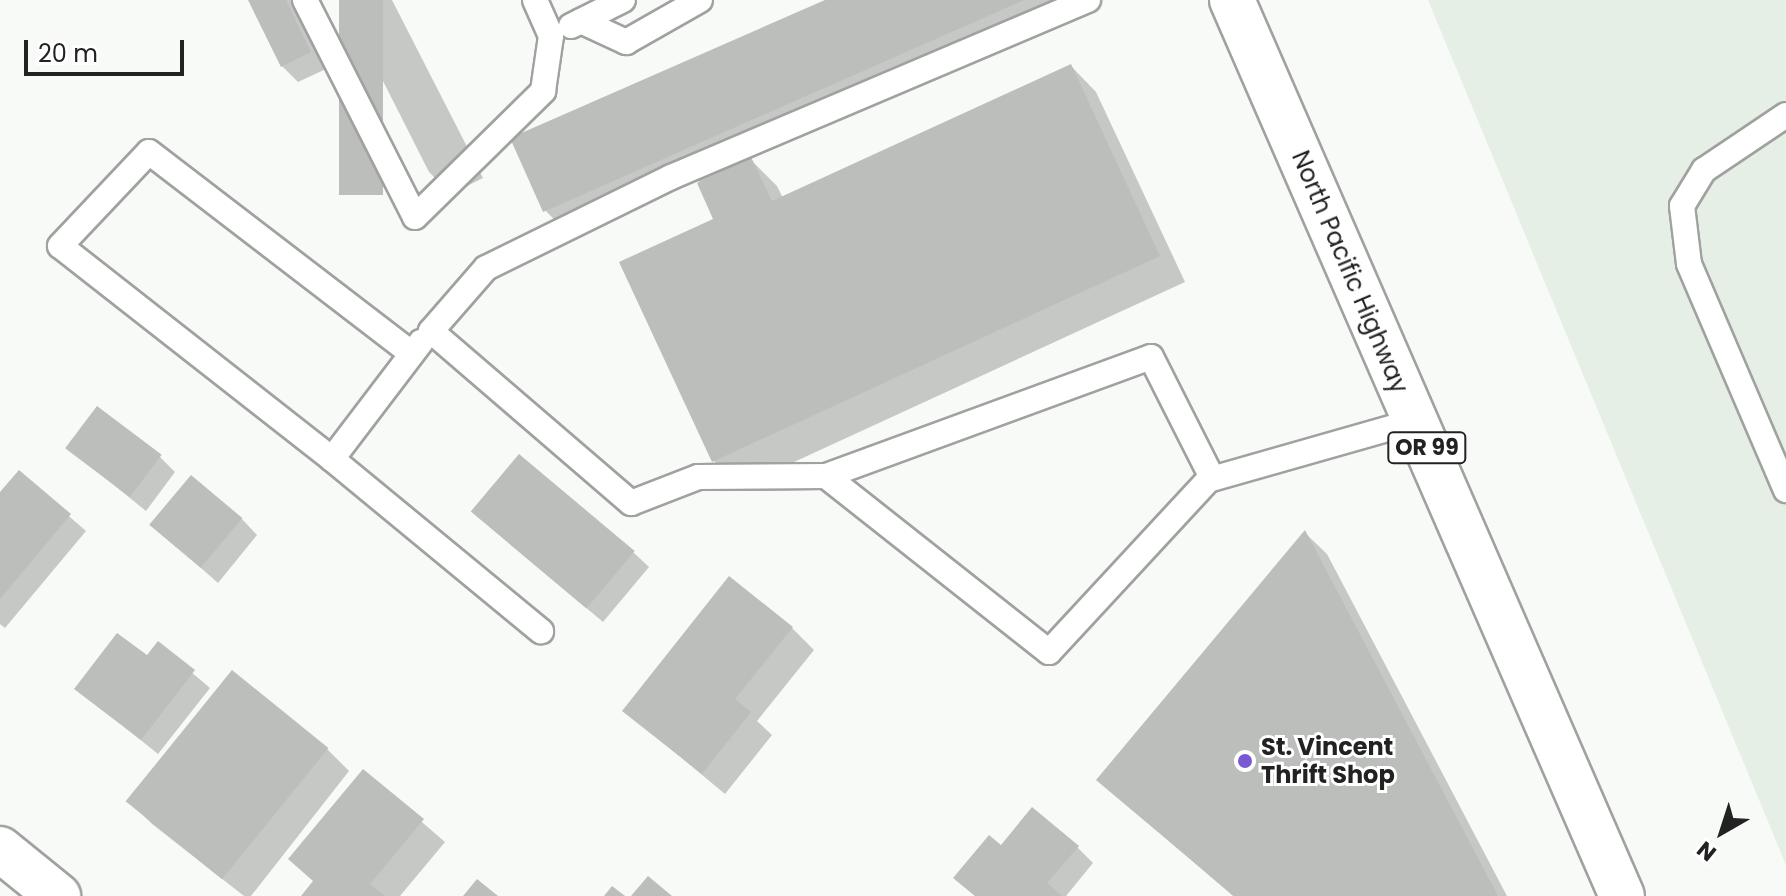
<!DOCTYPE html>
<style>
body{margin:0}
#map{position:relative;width:1786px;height:896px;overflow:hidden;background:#f7faf6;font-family:Poppins,sans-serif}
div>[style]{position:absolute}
.built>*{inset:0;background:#e6efe5}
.shadow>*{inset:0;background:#0003}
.building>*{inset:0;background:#bbbeba;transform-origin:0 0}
.roads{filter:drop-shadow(2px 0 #9fa29e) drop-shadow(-2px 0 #9fa29e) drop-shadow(0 2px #9fa29e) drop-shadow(0 -2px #9fa29e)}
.service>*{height:24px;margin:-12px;padding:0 12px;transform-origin:12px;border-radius:12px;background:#fff}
.minor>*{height:44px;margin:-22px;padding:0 22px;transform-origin:22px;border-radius:22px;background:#fff}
.primary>*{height:44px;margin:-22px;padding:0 22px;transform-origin:22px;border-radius:22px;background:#fff}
.dots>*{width:22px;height:22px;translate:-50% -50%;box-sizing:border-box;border:4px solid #fff;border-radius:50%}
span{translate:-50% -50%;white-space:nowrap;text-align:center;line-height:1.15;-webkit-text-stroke:6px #fff;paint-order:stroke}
.shield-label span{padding:2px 6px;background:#fff;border:2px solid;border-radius:6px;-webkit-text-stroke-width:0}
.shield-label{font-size:22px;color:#212221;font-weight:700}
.street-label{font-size:24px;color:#212221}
.poi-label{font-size:24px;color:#212221;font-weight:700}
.left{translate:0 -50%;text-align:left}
.north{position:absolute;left:1682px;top:792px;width:80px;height:80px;-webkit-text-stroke:6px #fff;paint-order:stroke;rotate:219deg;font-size:22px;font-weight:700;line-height:32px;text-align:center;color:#212221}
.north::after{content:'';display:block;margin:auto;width:28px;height:36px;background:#212221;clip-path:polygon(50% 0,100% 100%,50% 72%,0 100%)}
.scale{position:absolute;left:24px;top:40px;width:160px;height:36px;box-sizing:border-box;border:4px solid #212221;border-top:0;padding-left:10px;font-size:24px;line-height:28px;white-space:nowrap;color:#212221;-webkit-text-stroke:6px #fff;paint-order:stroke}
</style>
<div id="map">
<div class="built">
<div style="clip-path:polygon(1428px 0,1786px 0,1786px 865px)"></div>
</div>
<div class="shadow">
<div style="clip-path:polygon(251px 0,292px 0,326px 69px,298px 82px,282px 66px)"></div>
<div style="clip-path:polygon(342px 0,392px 0,483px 178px,451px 194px,429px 172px)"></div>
<div style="clip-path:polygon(830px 0,1051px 0,1060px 21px,749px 158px,777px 186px,783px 198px,1071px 66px,1096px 92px,1185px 282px,740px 487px,714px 461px,622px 263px,716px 220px,698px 180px,570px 236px,545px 210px)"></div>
<div style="clip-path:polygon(68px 448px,159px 456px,175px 472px,146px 511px)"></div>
<div style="clip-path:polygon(19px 473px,86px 531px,5px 628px,0 624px,0 495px)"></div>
<div style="clip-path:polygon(242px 519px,257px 535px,218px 583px,152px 525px)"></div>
<div style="clip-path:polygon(490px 527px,633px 552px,649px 567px,603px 622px)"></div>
<div style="clip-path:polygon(1305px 533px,1327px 554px,1507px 896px,1233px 896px,1098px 780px)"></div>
<div style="clip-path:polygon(792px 628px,814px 650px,757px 721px,772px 735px,725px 794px,625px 711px)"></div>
<div style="clip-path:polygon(158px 644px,210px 688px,158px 754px,77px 689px,147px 658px)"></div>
<div style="clip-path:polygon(327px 749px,349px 771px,251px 896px,244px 896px,152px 824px,130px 802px)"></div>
<div style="clip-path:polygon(364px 772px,445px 842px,400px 896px,303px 896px,315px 882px)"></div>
<div style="clip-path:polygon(1077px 847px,1093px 863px,1066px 896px,975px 896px,956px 878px,1001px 848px)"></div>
</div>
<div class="building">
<div style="clip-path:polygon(248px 0,286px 0,311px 52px,281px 67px)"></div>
<div style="left:339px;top:0;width:44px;height:195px"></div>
<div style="clip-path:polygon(825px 0,1024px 0,543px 212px,510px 138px)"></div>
<div style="clip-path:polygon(1071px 64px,1160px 256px,712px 462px,619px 262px,713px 219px,697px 183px,751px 157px,772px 201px)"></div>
<div style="left:97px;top:406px;width:81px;height:53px;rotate:37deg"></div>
<div style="left:519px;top:454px;width:151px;height:75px;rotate:40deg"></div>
<div style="clip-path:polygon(19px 470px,71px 514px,0 599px,0 492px)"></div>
<div style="left:191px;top:475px;width:67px;height:65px;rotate:40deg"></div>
<div style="clip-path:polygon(1305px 530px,1498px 896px,1234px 896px,1096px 780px)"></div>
<div style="clip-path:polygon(729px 576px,793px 627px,735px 699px,751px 712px,702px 774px,622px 711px)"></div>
<div style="clip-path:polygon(117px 633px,147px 655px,158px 641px,195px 670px,141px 740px,74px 689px)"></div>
<div style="left:232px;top:670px;width:124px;height:169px;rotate:39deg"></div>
<div style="clip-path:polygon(363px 769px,424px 819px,370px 884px,385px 896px,301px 896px,313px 881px,288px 859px)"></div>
<div style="clip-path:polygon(1032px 807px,1079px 846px,1047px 883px,1062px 896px,975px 896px,953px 878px,989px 835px,1001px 845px)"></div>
<div style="clip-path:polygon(648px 876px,672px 896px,631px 896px)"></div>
<div style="clip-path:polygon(477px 879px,498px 896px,463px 896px)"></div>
<div style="clip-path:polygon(612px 886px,625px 896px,604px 896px)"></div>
</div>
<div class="roads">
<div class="service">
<div style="left:305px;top:0;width:243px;rotate:63.1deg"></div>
<div style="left:415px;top:217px;width:180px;rotate:-44.5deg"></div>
<div style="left:543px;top:91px;width:56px;rotate:-81.7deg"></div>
<div style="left:551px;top:36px;width:39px;rotate:-114deg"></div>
<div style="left:1088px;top:0;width:453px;rotate:157deg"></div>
<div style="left:671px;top:177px;width:206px;rotate:153.8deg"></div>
<div style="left:486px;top:268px;width:84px;rotate:131.1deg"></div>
<div style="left:431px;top:331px;width:264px;rotate:40.7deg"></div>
<div style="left:631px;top:503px;width:72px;rotate:-21.2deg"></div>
<div style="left:698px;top:477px;width:128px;rotate:-0.4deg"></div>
<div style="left:826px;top:476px;width:346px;rotate:-20.1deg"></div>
<div style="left:1151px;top:357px;width:136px;rotate:63.2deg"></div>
<div style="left:581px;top:21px;width:50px;rotate:25deg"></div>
<div style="left:626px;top:42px;width:85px;rotate:-29.6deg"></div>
<div style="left:571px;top:26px;width:58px;rotate:-26.6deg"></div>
<div style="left:1786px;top:115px;width:99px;rotate:146.1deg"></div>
<div style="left:1704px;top:170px;width:42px;rotate:121.4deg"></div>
<div style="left:1682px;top:206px;width:58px;rotate:83.1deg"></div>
<div style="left:1689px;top:264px;width:246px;rotate:66.8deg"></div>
<div style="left:421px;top:342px;width:147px;rotate:127.3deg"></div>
<div style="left:332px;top:459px;width:271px;rotate:39.5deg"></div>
<div style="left:332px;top:459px;width:345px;rotate:-141.9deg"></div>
<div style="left:60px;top:246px;width:129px;rotate:-46.6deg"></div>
<div style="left:149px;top:152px;width:330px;rotate:37.5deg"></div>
<div style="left:826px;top:476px;width:284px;rotate:38.3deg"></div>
<div style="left:1049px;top:652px;width:234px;rotate:-47.2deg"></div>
<div style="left:1208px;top:480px;width:215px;rotate:-15.9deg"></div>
</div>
<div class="minor">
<div style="left:0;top:849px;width:75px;rotate:39deg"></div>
</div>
<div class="primary">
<div style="left:1232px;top:0;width:977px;rotate:66.48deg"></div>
</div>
</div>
<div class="dots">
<div style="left:1245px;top:761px;background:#795ad4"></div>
</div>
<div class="shield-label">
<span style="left:1427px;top:448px">OR 99</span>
</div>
<div class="street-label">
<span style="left:1350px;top:272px;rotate:67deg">North Pacific Highway</span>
</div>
<div class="poi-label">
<span class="left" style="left:1261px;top:761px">St. Vincent<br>Thrift Shop</span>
</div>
<div class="north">N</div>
<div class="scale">20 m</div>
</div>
